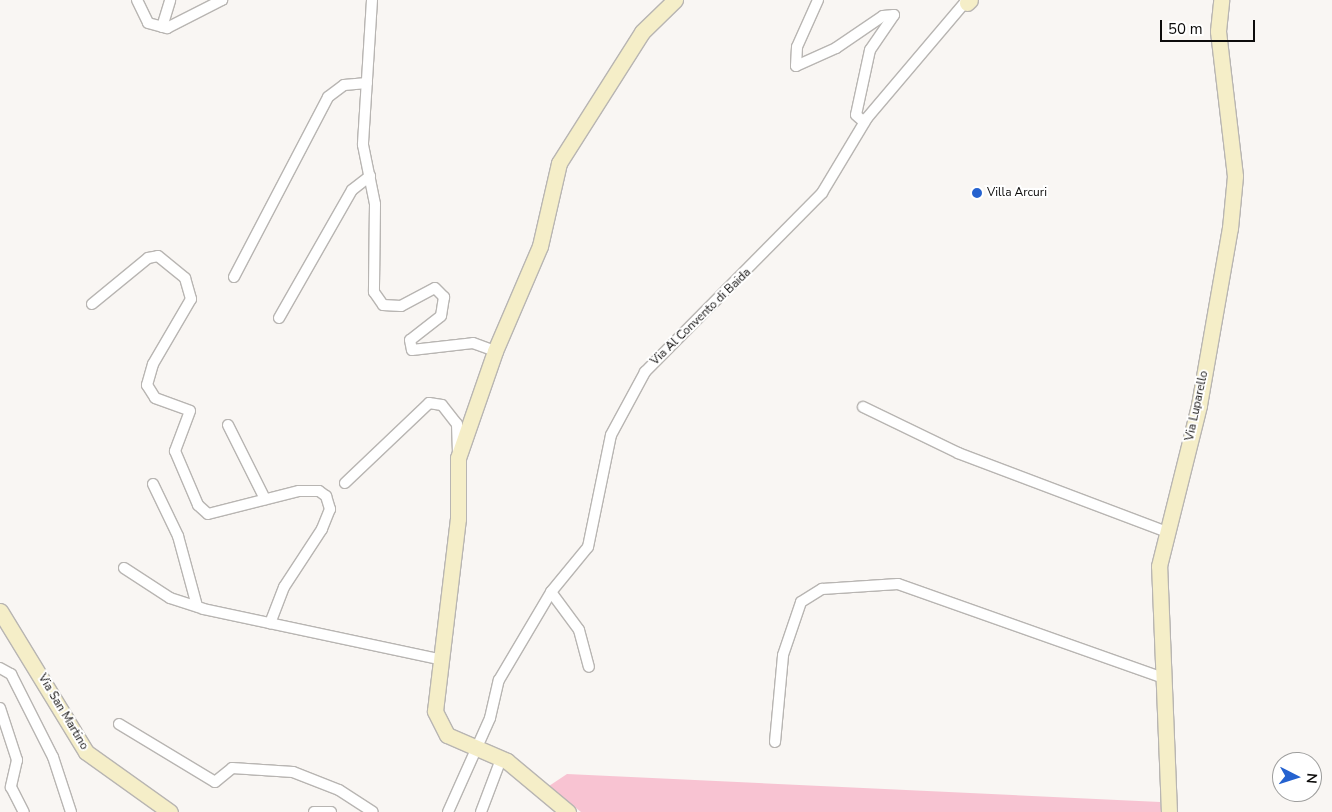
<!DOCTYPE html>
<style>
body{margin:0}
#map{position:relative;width:1332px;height:812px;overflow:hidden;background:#f9f6f3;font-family:"Nunito Sans",sans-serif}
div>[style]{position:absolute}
.green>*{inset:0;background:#f8c3d2}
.roads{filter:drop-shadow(1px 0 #b8b5b2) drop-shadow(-1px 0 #b8b5b2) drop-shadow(0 1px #b8b5b2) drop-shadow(0 -1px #b8b5b2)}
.street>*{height:10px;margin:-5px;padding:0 5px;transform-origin:5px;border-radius:5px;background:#fff}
.secondary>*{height:15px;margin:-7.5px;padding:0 7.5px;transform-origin:7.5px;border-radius:7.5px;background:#f5eec8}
.dots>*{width:14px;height:14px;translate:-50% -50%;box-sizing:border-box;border:2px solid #fff;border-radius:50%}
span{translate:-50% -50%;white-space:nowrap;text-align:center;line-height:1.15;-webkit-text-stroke:4px #fff;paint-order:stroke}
.poi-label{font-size:12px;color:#0d0c0b}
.left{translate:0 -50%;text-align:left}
.street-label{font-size:12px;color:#0d0c0b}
.north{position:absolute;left:1272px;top:752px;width:50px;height:50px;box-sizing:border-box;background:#fff;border:1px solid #9e9e9d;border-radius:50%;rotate:95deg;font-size:14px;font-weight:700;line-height:20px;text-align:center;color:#0d0c0b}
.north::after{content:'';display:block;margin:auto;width:18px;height:22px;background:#2562cf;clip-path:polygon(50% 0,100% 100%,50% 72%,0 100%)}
.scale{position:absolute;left:1160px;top:20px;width:95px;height:22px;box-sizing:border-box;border:2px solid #0d0c0b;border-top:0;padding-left:6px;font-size:15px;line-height:18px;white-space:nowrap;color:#0d0c0b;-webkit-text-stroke:4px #fff;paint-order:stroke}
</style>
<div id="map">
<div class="green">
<div style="clip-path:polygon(567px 774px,1160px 802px,1162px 812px,581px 812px,549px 786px)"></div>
</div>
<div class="roads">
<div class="street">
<div style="left:137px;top:0;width:25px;rotate:64deg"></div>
<div style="left:148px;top:23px;width:20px;rotate:15deg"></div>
<div style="left:167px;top:28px;width:62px;rotate:-27deg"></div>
<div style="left:372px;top:0;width:145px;rotate:93.6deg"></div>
<div style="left:363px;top:145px;width:60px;rotate:78.5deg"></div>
<div style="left:375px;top:204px;width:88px;rotate:90.7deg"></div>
<div style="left:374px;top:292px;width:16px;rotate:55deg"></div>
<div style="left:383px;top:305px;width:18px;rotate:3deg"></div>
<div style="left:401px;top:306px;width:38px;rotate:-28deg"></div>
<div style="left:435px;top:288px;width:13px;rotate:45deg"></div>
<div style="left:444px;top:297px;width:19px;rotate:99deg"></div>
<div style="left:441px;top:316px;width:39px;rotate:142deg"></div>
<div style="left:410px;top:340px;width:10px;rotate:79deg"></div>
<div style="left:412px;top:350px;width:61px;rotate:-6.5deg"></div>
<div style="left:473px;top:343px;width:23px;rotate:20deg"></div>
<div style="left:818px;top:0;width:51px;rotate:114.1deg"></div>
<div style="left:797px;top:47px;width:19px;rotate:93deg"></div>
<div style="left:796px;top:66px;width:44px;rotate:-24.2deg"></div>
<div style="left:836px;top:48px;width:57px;rotate:-34.2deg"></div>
<div style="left:883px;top:16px;width:11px;rotate:-5deg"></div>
<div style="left:894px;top:15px;width:42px;rotate:124.4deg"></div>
<div style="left:870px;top:50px;width:66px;rotate:102.2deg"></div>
<div style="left:856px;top:115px;width:11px;rotate:41deg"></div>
<div style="left:162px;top:27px;width:28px;rotate:-73deg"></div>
<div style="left:234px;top:277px;width:203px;rotate:-62.4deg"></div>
<div style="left:328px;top:97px;width:20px;rotate:-37deg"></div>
<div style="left:344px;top:85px;width:23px;rotate:-5deg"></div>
<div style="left:92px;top:304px;width:72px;rotate:-39.4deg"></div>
<div style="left:148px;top:258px;width:10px;rotate:-11deg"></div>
<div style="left:158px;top:256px;width:35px;rotate:39deg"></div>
<div style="left:185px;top:278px;width:22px;rotate:74deg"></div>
<div style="left:191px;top:299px;width:75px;rotate:120.3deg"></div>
<div style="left:153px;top:364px;width:22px;rotate:106deg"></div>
<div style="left:147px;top:385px;width:15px;rotate:58deg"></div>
<div style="left:155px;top:398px;width:37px;rotate:20deg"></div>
<div style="left:190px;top:411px;width:43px;rotate:110.6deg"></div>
<div style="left:175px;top:451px;width:59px;rotate:66.9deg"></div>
<div style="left:198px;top:505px;width:13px;rotate:42deg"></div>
<div style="left:208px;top:514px;width:94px;rotate:-14.2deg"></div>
<div style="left:299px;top:491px;width:20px"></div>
<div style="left:319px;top:491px;width:9px;rotate:36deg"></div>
<div style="left:326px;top:496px;width:14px;rotate:73deg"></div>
<div style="left:330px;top:509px;width:22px;rotate:112deg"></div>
<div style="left:322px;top:529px;width:69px;rotate:123.2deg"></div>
<div style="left:284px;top:587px;width:39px;rotate:111deg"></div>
<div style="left:279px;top:318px;width:147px;rotate:-60.3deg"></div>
<div style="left:352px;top:190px;width:23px;rotate:-38deg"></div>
<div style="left:863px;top:407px;width:106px;rotate:25.8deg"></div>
<div style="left:958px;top:453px;width:223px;rotate:20.7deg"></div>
<div style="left:228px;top:425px;width:83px;rotate:63.4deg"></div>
<div style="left:345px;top:483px;width:116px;rotate:-43.6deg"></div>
<div style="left:429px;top:403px;width:13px;rotate:9deg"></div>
<div style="left:442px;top:405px;width:24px;rotate:52deg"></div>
<div style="left:457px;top:424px;width:33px;rotate:88deg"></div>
<div style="left:153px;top:484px;width:58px;rotate:64.3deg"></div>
<div style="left:178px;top:536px;width:73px;rotate:74.8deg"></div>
<div style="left:124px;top:568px;width:55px;rotate:33.1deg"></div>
<div style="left:170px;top:598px;width:35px;rotate:18deg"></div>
<div style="left:203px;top:609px;width:241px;rotate:12deg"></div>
<div style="left:551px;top:592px;width:47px;rotate:53.6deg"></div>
<div style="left:579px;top:630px;width:38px;rotate:75deg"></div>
<div style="left:0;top:668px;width:13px;rotate:29deg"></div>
<div style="left:11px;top:674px;width:93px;rotate:63.2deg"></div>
<div style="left:53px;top:757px;width:58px;rotate:71.9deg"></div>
<div style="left:0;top:708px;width:55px;rotate:71.9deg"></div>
<div style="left:17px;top:760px;width:28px;rotate:103deg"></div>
<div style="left:11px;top:787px;width:28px;rotate:63deg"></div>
<div style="left:119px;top:724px;width:112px;rotate:31.1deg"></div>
<div style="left:215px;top:782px;width:22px;rotate:-39deg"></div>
<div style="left:232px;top:768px;width:61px;rotate:3.8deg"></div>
<div style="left:293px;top:772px;width:49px;rotate:21.4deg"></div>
<div style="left:339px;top:790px;width:40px;rotate:32.9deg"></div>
<div style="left:775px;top:742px;width:87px;rotate:-84.7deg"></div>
<div style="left:783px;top:655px;width:56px;rotate:-71.2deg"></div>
<div style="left:801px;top:602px;width:25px;rotate:-32deg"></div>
<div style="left:822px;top:589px;width:76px;rotate:-3.8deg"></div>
<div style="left:898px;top:584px;width:279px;rotate:19.5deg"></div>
<div style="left:314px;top:812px;width:17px"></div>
<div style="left:448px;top:812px;width:103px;rotate:-65.9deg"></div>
<div style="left:490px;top:718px;width:39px;rotate:-77deg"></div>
<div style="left:499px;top:680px;width:102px;rotate:-59.4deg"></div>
<div style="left:551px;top:592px;width:58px;rotate:-50.6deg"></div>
<div style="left:588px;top:547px;width:114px;rotate:-78.4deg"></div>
<div style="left:611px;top:435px;width:72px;rotate:-61.6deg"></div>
<div style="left:645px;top:372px;width:252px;rotate:-45.3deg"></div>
<div style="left:822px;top:193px;width:87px;rotate:-59deg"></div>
<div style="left:867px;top:118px;width:155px;rotate:-49.7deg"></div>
<div style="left:481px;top:812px;width:57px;rotate:-69.3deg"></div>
</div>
<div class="secondary">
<div style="left:967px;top:3px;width:4px;rotate:-45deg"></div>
<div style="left:0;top:611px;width:165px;rotate:58.6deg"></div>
<div style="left:86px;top:752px;width:103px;rotate:35.5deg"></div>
<div style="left:568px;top:812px;width:80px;rotate:-140.1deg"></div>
<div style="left:507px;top:761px;width:65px;rotate:-156.6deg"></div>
<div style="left:447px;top:735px;width:27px;rotate:-117deg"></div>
<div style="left:435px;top:711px;width:193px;rotate:-83.2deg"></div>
<div style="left:458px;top:519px;width:61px;rotate:-90deg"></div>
<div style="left:458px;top:458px;width:113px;rotate:-70.9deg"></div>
<div style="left:495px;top:351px;width:114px;rotate:-66.8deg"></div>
<div style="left:540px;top:246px;width:85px;rotate:-77.1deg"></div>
<div style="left:559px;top:163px;width:155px;rotate:-57.6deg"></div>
<div style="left:642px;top:32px;width:46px;rotate:-44.1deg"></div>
<div style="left:1169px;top:812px;width:246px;rotate:-92.3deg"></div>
<div style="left:1159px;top:566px;width:166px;rotate:-76deg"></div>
<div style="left:1199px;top:405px;width:180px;rotate:-80.1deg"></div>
<div style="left:1230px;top:228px;width:52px;rotate:-84.5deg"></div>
<div style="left:1235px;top:176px;width:146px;rotate:-96.7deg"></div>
<div style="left:1218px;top:31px;width:31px;rotate:-84deg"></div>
</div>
</div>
<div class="dots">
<div style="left:977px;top:193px;background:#2562cf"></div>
</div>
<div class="poi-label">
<span class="left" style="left:987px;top:193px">Villa Arcuri</span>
</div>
<div class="street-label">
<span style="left:701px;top:317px;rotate:-44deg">Via Al Convento di Baida</span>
<span style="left:1197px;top:406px;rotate:-78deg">Via Luparello</span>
<span style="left:63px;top:712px;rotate:59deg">Via San Martino</span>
</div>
<div class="north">N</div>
<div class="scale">50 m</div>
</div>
